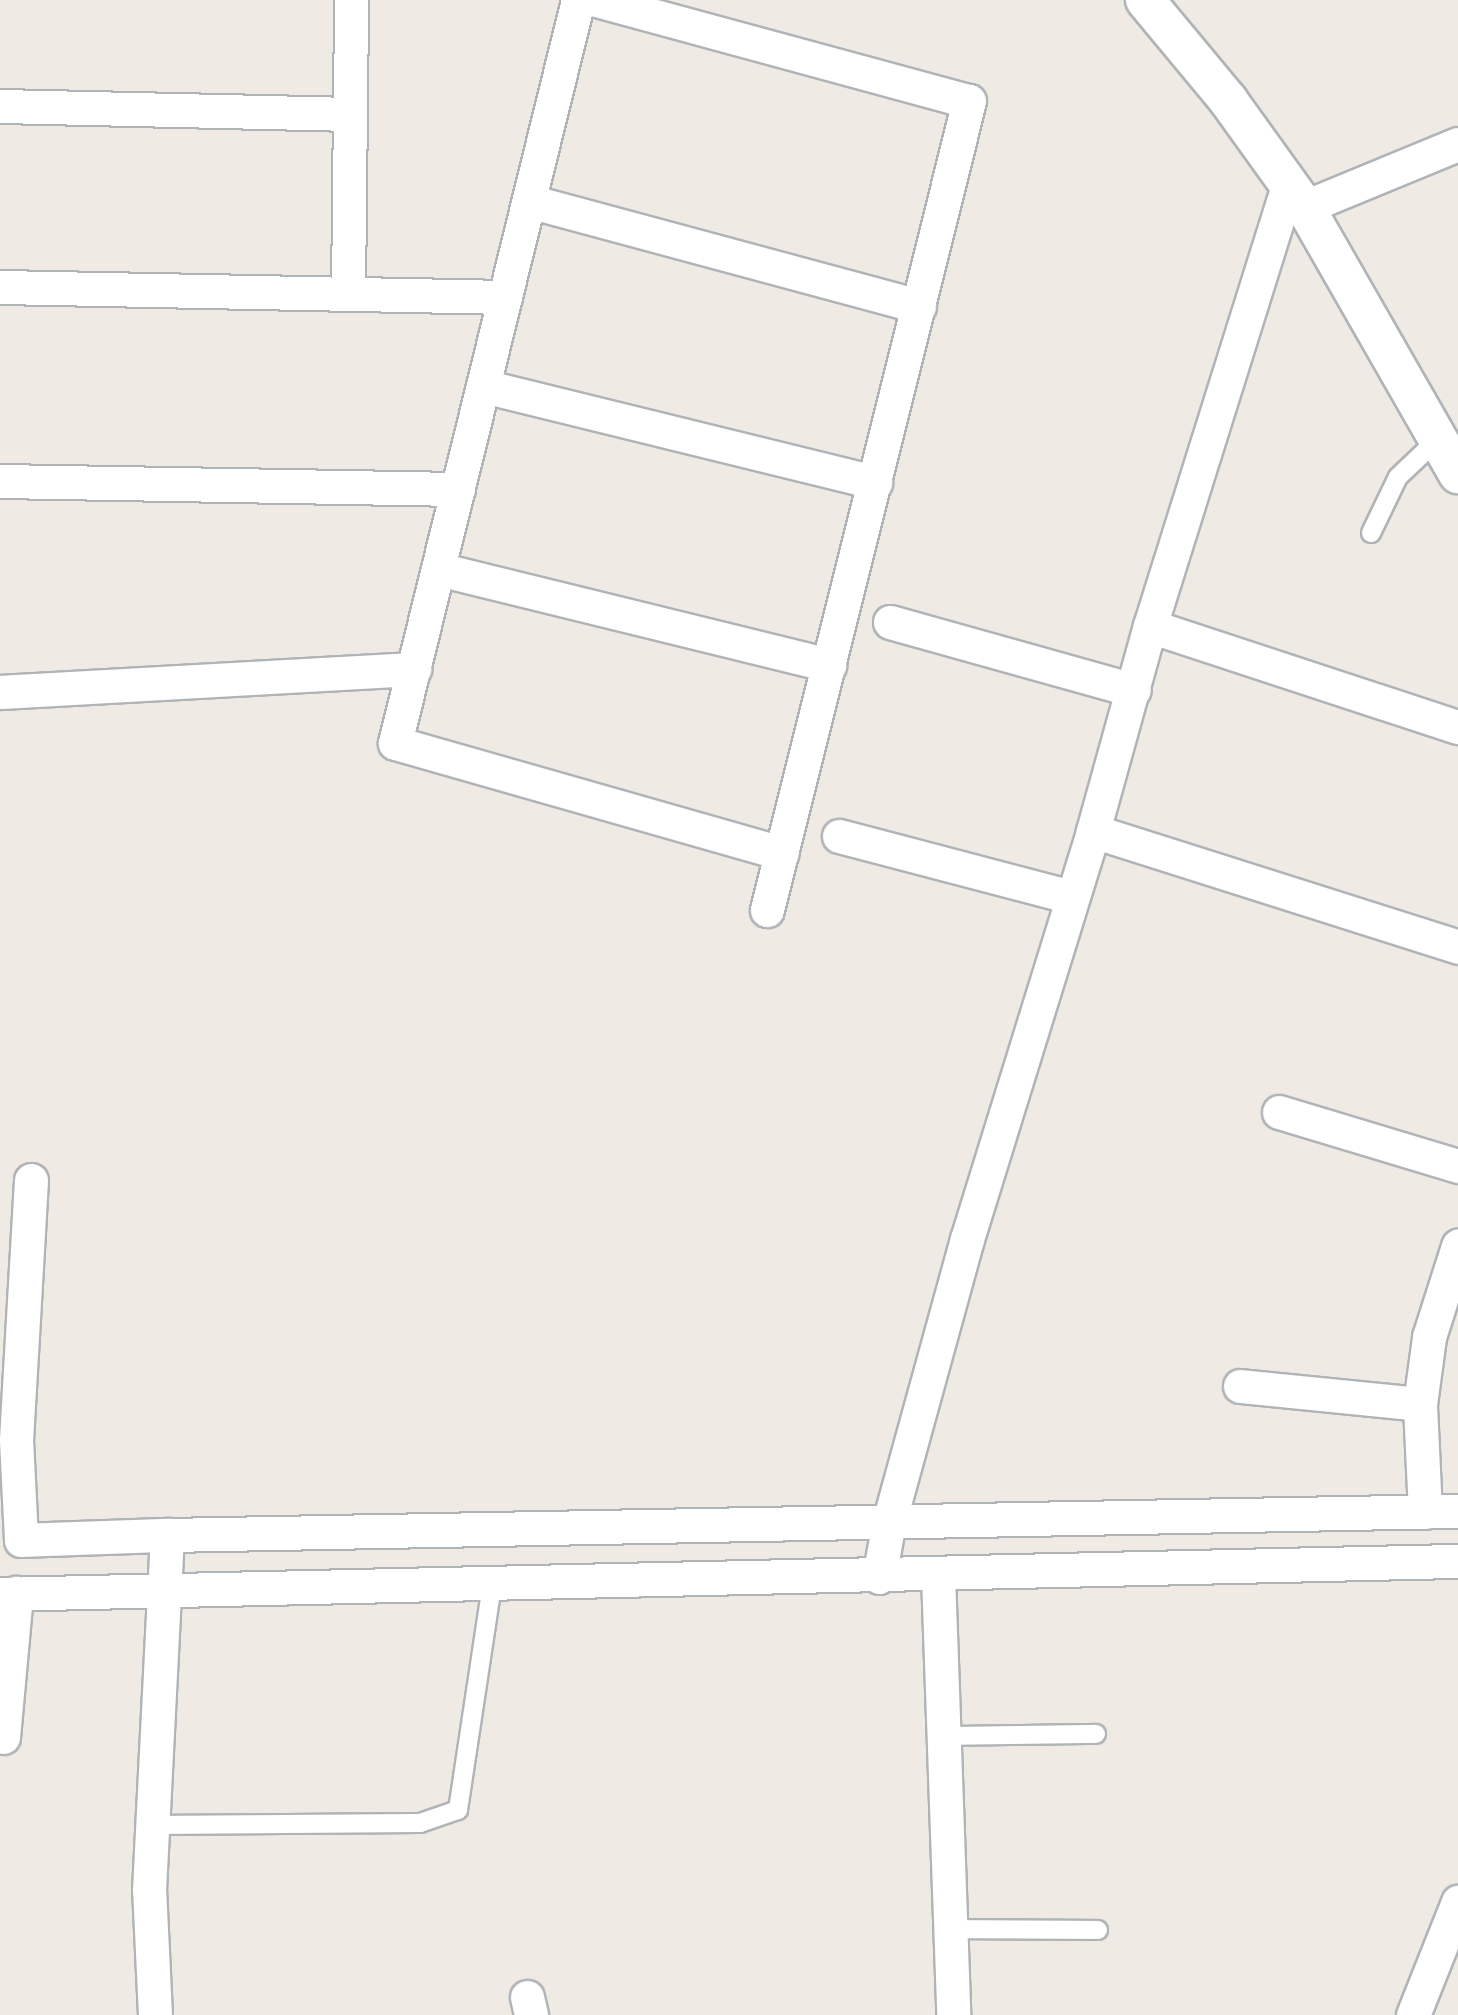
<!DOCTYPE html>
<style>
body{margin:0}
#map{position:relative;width:1458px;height:2015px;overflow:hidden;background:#efeae4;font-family:"Asap Condensed",sans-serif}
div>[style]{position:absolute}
.roads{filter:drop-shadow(2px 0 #b0b4b7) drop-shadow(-2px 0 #b0b4b7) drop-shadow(0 2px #b0b4b7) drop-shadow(0 -2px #b0b4b7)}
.lane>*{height:18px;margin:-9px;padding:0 9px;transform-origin:9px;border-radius:9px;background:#fff}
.street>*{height:33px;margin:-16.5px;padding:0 16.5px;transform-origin:16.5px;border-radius:16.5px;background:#fff}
.secondary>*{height:38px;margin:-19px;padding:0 19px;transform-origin:19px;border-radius:19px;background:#fff}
span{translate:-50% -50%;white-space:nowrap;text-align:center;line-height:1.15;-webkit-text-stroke:7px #fff;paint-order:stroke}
</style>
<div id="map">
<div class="roads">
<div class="lane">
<div style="left:1371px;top:533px;width:62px;rotate:-64.3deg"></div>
<div style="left:1398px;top:477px;width:55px;rotate:-43.5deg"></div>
<div style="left:945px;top:1736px;width:151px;rotate:-0.8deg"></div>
<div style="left:151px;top:1825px;width:269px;rotate:-0.4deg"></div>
<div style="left:420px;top:1823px;width:40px;rotate:-18.9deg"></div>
<div style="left:458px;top:1810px;width:227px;rotate:-81.4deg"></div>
<div style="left:950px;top:1929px;width:148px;rotate:0.4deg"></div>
</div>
<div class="street">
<div style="left:578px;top:0;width:765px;rotate:103.84deg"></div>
<div style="left:395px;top:743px;width:402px;rotate:15.9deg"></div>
<div style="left:596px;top:0;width:386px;rotate:15.2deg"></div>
<div style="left:969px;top:101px;width:834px;rotate:104.02deg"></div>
<div style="left:0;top:106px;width:350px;rotate:1.3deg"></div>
<div style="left:529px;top:201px;width:404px;rotate:15.1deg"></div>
<div style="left:1305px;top:207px;width:165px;rotate:-22.4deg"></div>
<div style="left:0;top:287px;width:505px;rotate:1.13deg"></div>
<div style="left:348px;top:294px;width:294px;rotate:-89.4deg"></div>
<div style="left:483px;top:386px;width:404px;rotate:13.8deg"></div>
<div style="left:0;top:481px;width:458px;rotate:1deg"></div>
<div style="left:438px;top:569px;width:403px;rotate:13.8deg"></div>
<div style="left:890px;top:622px;width:253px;rotate:15.6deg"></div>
<div style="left:1150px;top:626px;width:324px;rotate:18.2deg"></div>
<div style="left:0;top:692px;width:415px;rotate:-3.2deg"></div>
<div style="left:1093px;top:831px;width:383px;rotate:17.6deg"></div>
<div style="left:839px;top:836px;width:241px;rotate:14.7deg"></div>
<div style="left:1279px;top:1112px;width:187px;rotate:16.8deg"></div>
<div style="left:31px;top:1180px;width:260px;rotate:93.3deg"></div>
<div style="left:16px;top:1440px;width:100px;rotate:87.1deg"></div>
<div style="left:21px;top:1540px;width:146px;rotate:-2deg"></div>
<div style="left:1240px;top:1386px;width:181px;rotate:5.7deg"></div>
<div style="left:1425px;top:1512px;width:108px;rotate:-92.7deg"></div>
<div style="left:1420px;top:1404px;width:68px;rotate:-82.3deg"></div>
<div style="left:1429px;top:1337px;width:96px;rotate:-72.3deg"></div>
<div style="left:938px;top:1575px;width:440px;rotate:88deg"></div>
<div style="left:879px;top:1577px;width:56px;rotate:-79.7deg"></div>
<div style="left:889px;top:1522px;width:294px;rotate:-74.6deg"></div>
<div style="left:967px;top:1239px;width:427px;rotate:-72.8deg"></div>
<div style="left:1093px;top:831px;width:213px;rotate:-74.5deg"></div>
<div style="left:1150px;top:626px;width:461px;rotate:-72.6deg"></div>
<div style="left:0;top:1594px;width:1458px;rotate:-1.3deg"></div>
<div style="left:3px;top:1737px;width:145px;rotate:-84.8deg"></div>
<div style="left:527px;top:1997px;width:18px;rotate:77deg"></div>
<div style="left:155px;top:2015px;width:125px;rotate:-92.7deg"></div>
<div style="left:149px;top:1890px;width:355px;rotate:-87.1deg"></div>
<div style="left:167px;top:1535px;width:1291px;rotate:-1.07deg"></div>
<div style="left:1413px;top:2015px;width:122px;rotate:-68.3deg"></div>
</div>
<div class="secondary">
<div style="left:1145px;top:0;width:130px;rotate:50.3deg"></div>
<div style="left:1228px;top:100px;width:132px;rotate:54.3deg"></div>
<div style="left:1305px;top:207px;width:308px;rotate:60.2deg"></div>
</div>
</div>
</div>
